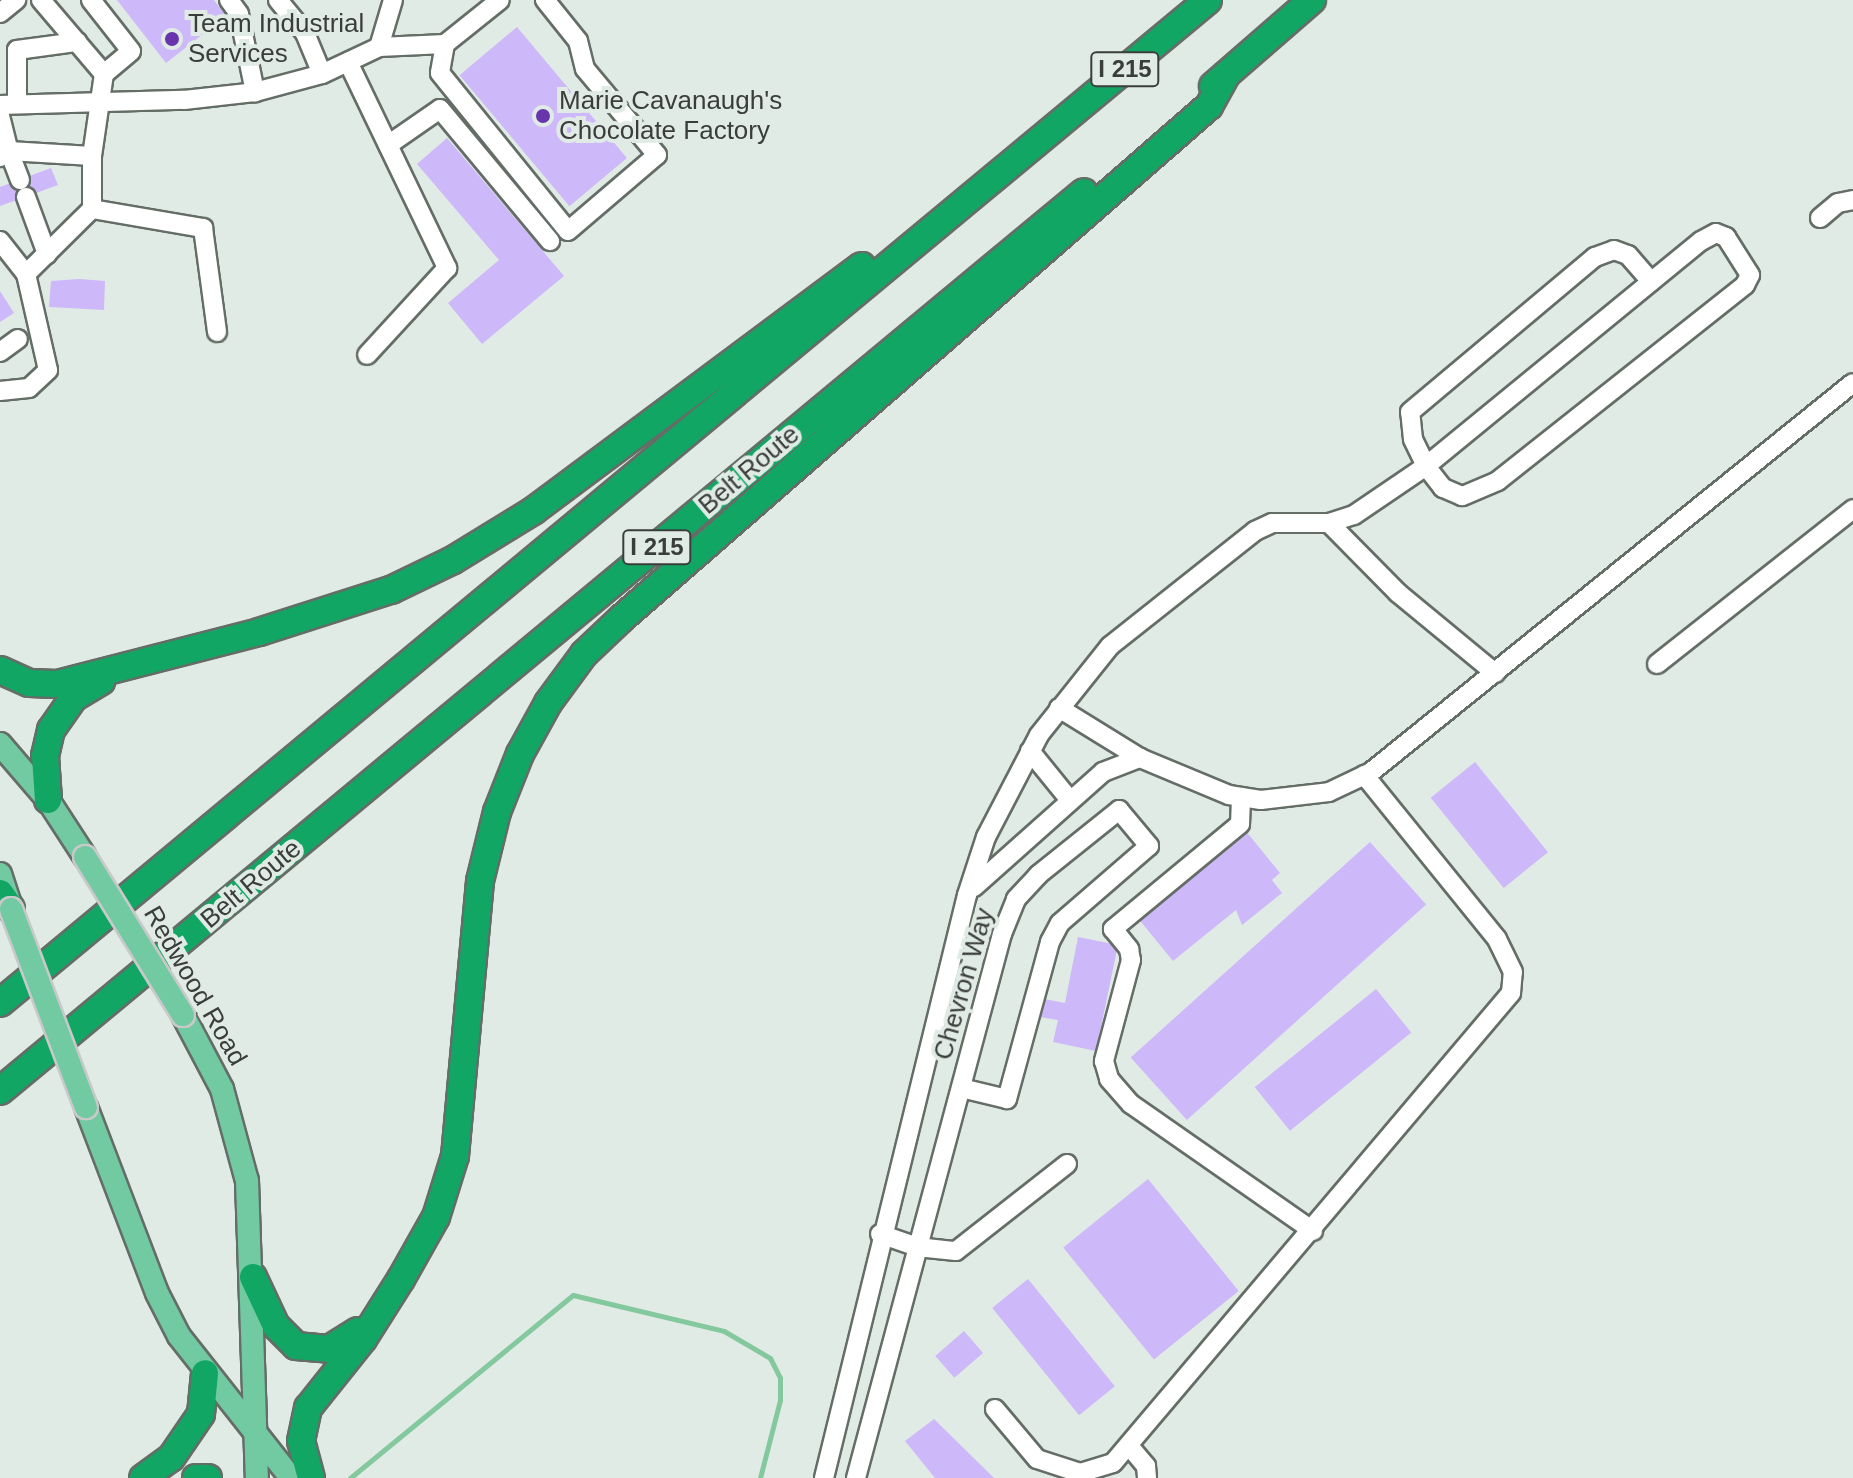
<!DOCTYPE html>
<style>
body{margin:0}
#map{position:relative;width:1853px;height:1478px;overflow:hidden;background:#e1ebe5;font-family:Helvetica,sans-serif}
div>[style]{position:absolute}
.stream>*{height:5px;margin:-2.5px;padding:0 2.5px;transform-origin:2.5px;border-radius:2.5px;background:#84c89e}
.building>*{inset:0;background:#cdb8f9;transform-origin:0 0}
.roads{filter:drop-shadow(2px 0 #656d67) drop-shadow(-2px 0 #656d67) drop-shadow(0 2px #656d67) drop-shadow(0 -2px #656d67)}
.minor>*{height:18px;margin:-9px;padding:0 9px;transform-origin:9px;border-radius:9px;background:#fff}
.major>*{height:22px;margin:-11px;padding:0 11px;transform-origin:11px;border-radius:11px;background:#71caa2}
.highway>*{height:26px;margin:-13px;padding:0 13px;transform-origin:13px;border-radius:13px;background:#12a664}
.bridges{filter:drop-shadow(2px 0 #c8c9c8) drop-shadow(-2px 0 #c8c9c8) drop-shadow(0 2px #c8c9c8) drop-shadow(0 -2px #c8c9c8)}
.major-bridge>*{height:22px;margin:-11px;padding:0 11px;transform-origin:11px;border-radius:11px;background:#71caa2}
.dots>*{width:22px;height:22px;translate:-50% -50%;box-sizing:border-box;border:4px solid #e1ebe5;border-radius:50%}
span{translate:-50% -50%;white-space:nowrap;text-align:center;line-height:1.15;-webkit-text-stroke:8px #e1ebe5;paint-order:stroke}
.shield-label span{padding:2px 6px;background:#e1ebe5;border:2px solid;border-radius:6px;-webkit-text-stroke-width:0}
.shield-label{font-size:24px;color:#3a3e3b;font-weight:700}
.poi-label{font-size:26px;color:#3a3e3b}
.left{translate:0 -50%;text-align:left}
.street-label{font-size:26px;color:#3a3e3b}
</style>
<div id="map">
<div class="stream">
<div style="left:350px;top:1478px;width:288px;rotate:-39.4deg"></div>
<div style="left:573px;top:1295px;width:155px;rotate:13.4deg"></div>
<div style="left:724px;top:1331px;width:53px;rotate:30.4deg"></div>
<div style="left:770px;top:1358px;width:22px;rotate:63deg"></div>
<div style="left:780px;top:1378px;width:22px;rotate:90deg"></div>
<div style="left:780px;top:1400px;width:81px;rotate:104.4deg"></div>
</div>
<div class="building">
<div style="clip-path:polygon(117px 0,214px 0,226px 16px,166px 63px)"></div>
<div style="left:517px;top:27px;width:171px;height:75px;rotate:50deg"></div>
<div style="clip-path:polygon(447px 138px,564px 276px,482px 344px,448px 303px,499px 260px,417px 164px)"></div>
<div style="clip-path:polygon(51px 168px,58px 185px,0 206px,0 187px)"></div>
<div style="clip-path:polygon(79px 279px,105px 281px,104px 310px,49px 307px,51px 281px)"></div>
<div style="clip-path:polygon(0 291px,14px 313px,0 322px)"></div>
<div style="left:1475px;top:762px;width:116px;height:57px;rotate:51deg"></div>
<div style="clip-path:polygon(1245px 830px,1280px 873px,1272px 880px,1282px 893px,1242px 925px,1236px 910px,1173px 961px,1137px 917px)"></div>
<div style="left:1370px;top:842px;width:84px;height:322px;rotate:48deg"></div>
<div style="clip-path:polygon(1078px 937px,1118px 945px,1096px 1051px,1053px 1042px,1058px 1020px,1040px 1017px,1044px 999px,1065px 1003px)"></div>
<div style="left:1376px;top:989px;width:56px;height:156px;rotate:51deg"></div>
<div style="left:1148px;top:1179px;width:144px;height:109px;rotate:51deg"></div>
<div style="left:1028px;top:1279px;width:138px;height:46px;rotate:51deg"></div>
<div style="left:964px;top:1331px;width:29px;height:38px;rotate:49deg"></div>
<div style="clip-path:polygon(934px 1419px,994px 1478px,935px 1478px,905px 1441px)"></div>
</div>
<div class="roads">
<div class="minor">
<div style="left:41px;top:0;width:97px;rotate:49.6deg"></div>
<div style="left:229px;top:0;width:17px;rotate:54deg"></div>
<div style="left:239px;top:14px;width:80px;rotate:78.4deg"></div>
<div style="left:278px;top:0;width:43px;rotate:50.7deg"></div>
<div style="left:305px;top:33px;width:44px;rotate:67.5deg"></div>
<div style="left:0;top:13px;width:21px;rotate:-39deg"></div>
<div style="left:445px;top:44px;width:29px;rotate:100deg"></div>
<div style="left:440px;top:73px;width:203px;rotate:51deg"></div>
<div style="left:568px;top:231px;width:117px;rotate:-40.5deg"></div>
<div style="left:657px;top:155px;width:112px;rotate:-129.9deg"></div>
<div style="left:585px;top:69px;width:29px;rotate:-104deg"></div>
<div style="left:578px;top:41px;width:53px;rotate:-128.8deg"></div>
<div style="left:379px;top:47px;width:49px;rotate:-73.4deg"></div>
<div style="left:348px;top:62px;width:229px;rotate:64.3deg"></div>
<div style="left:447px;top:268px;width:118px;rotate:132.6deg"></div>
<div style="left:17px;top:102px;width:52px;rotate:-90deg"></div>
<div style="left:17px;top:50px;width:61px;rotate:-7.6deg"></div>
<div style="left:0;top:105px;width:184px;rotate:-1.6deg"></div>
<div style="left:184px;top:100px;width:71px;rotate:-6.4deg"></div>
<div style="left:255px;top:92px;width:69px;rotate:-15deg"></div>
<div style="left:322px;top:74px;width:63px;rotate:-25.3deg"></div>
<div style="left:379px;top:47px;width:66px;rotate:-2.6deg"></div>
<div style="left:445px;top:44px;width:70px;rotate:-38.7deg"></div>
<div style="left:0;top:116px;width:36px;rotate:76deg"></div>
<div style="left:9px;top:151px;width:11px;rotate:146deg"></div>
<div style="left:388px;top:145px;width:63px;rotate:-34.7deg"></div>
<div style="left:440px;top:109px;width:172px;rotate:50.2deg"></div>
<div style="left:20px;top:180px;width:31px;rotate:-111deg"></div>
<div style="left:9px;top:151px;width:83px;rotate:3.4deg"></div>
<div style="left:92px;top:156px;width:83px;rotate:-81.7deg"></div>
<div style="left:104px;top:74px;width:35px;rotate:-40deg"></div>
<div style="left:131px;top:51px;width:65px;rotate:-128.1deg"></div>
<div style="left:26px;top:197px;width:61px;rotate:69.8deg"></div>
<div style="left:92px;top:209px;width:113px;rotate:9.7deg"></div>
<div style="left:203px;top:228px;width:105px;rotate:82.3deg"></div>
<div style="left:1820px;top:218px;width:23px;rotate:-40deg"></div>
<div style="left:1838px;top:203px;width:15px;rotate:-11deg"></div>
<div style="left:0;top:241px;width:42px;rotate:51.8deg"></div>
<div style="left:0;top:352px;width:22px;rotate:-36deg"></div>
<div style="left:0;top:391px;width:29px;rotate:-6deg"></div>
<div style="left:29px;top:388px;width:26px;rotate:-43deg"></div>
<div style="left:48px;top:370px;width:98px;rotate:-102.9deg"></div>
<div style="left:26px;top:274px;width:93px;rotate:-44.6deg"></div>
<div style="left:92px;top:209px;width:53px;rotate:-90deg"></div>
<div style="left:1329px;top:523px;width:98px;rotate:45.4deg"></div>
<div style="left:1398px;top:593px;width:126px;rotate:39.5deg"></div>
<div style="left:1657px;top:664px;width:250px;rotate:-38.3deg"></div>
<div style="left:1059px;top:708px;width:95px;rotate:31.7deg"></div>
<div style="left:1140px;top:758px;width:96px;rotate:22.6deg"></div>
<div style="left:1229px;top:795px;width:32px;rotate:9deg"></div>
<div style="left:1261px;top:800px;width:68px;rotate:-6.7deg"></div>
<div style="left:1329px;top:792px;width:47px;rotate:-25.5deg"></div>
<div style="left:1371px;top:772px;width:619px;rotate:-38.91deg"></div>
<div style="left:1030px;top:751px;width:62px;rotate:50.9deg"></div>
<div style="left:1241px;top:797px;width:27px;rotate:92deg"></div>
<div style="left:1240px;top:824px;width:165px;rotate:140.4deg"></div>
<div style="left:1113px;top:929px;width:26px;rotate:51deg"></div>
<div style="left:1129px;top:949px;width:11px;rotate:80deg"></div>
<div style="left:1131px;top:960px;width:105px;rotate:105deg"></div>
<div style="left:1104px;top:1061px;width:19px;rotate:74deg"></div>
<div style="left:1109px;top:1079px;width:33px;rotate:49deg"></div>
<div style="left:1131px;top:1104px;width:222px;rotate:34.9deg"></div>
<div style="left:974px;top:887px;width:173px;rotate:-41.7deg"></div>
<div style="left:1103px;top:772px;width:40px;rotate:-21deg"></div>
<div style="left:880px;top:1234px;width:39px;rotate:19deg"></div>
<div style="left:917px;top:1247px;width:39px;rotate:6deg"></div>
<div style="left:956px;top:1251px;width:141px;rotate:-38.1deg"></div>
<div style="left:995px;top:1409px;width:65px;rotate:50deg"></div>
<div style="left:1037px;top:1459px;width:45px;rotate:18deg"></div>
<div style="left:1080px;top:1473px;width:34px;rotate:-17deg"></div>
<div style="left:1113px;top:1463px;width:616px;rotate:-49.74deg"></div>
<div style="left:1511px;top:993px;width:21px;rotate:-85deg"></div>
<div style="left:1513px;top:972px;width:37px;rotate:-116deg"></div>
<div style="left:1497px;top:939px;width:211px;rotate:-129deg"></div>
<div style="left:1130px;top:1447px;width:25px;rotate:50deg"></div>
<div style="left:1146px;top:1466px;width:12px;rotate:85deg"></div>
<div style="left:824px;top:1478px;width:600px;rotate:-76.22deg"></div>
<div style="left:967px;top:895px;width:61px;rotate:-71.9deg"></div>
<div style="left:986px;top:837px;width:115px;rotate:-62.5deg"></div>
<div style="left:1039px;top:735px;width:114px;rotate:-51.4deg"></div>
<div style="left:1110px;top:646px;width:185px;rotate:-38.4deg"></div>
<div style="left:1255px;top:531px;width:19px;rotate:-25deg"></div>
<div style="left:1272px;top:523px;width:57px"></div>
<div style="left:1329px;top:523px;width:26px;rotate:-18deg"></div>
<div style="left:1354px;top:515px;width:87px;rotate:-34.2deg"></div>
<div style="left:1426px;top:466px;width:355px;rotate:-39.3deg"></div>
<div style="left:1701px;top:241px;width:17px;rotate:-28deg"></div>
<div style="left:1716px;top:233px;width:11px;rotate:22deg"></div>
<div style="left:1726px;top:237px;width:45px;rotate:57.7deg"></div>
<div style="left:1750px;top:275px;width:11px;rotate:117deg"></div>
<div style="left:1745px;top:285px;width:315px;rotate:141.6deg"></div>
<div style="left:1498px;top:481px;width:39px;rotate:157deg"></div>
<div style="left:1462px;top:496px;width:21px;rotate:-157deg"></div>
<div style="left:1443px;top:488px;width:28px;rotate:-128deg"></div>
<div style="left:1426px;top:466px;width:30px;rotate:-116deg"></div>
<div style="left:1413px;top:439px;width:27px;rotate:-96deg"></div>
<div style="left:1410px;top:412px;width:241px;rotate:-40deg"></div>
<div style="left:1595px;top:257px;width:20px;rotate:-20deg"></div>
<div style="left:1614px;top:250px;width:15px;rotate:20deg"></div>
<div style="left:1628px;top:255px;width:35px;rotate:49deg"></div>
<div style="left:856px;top:1478px;width:563px;rotate:-74.98deg"></div>
<div style="left:1002px;top:934px;width:38px;rotate:-68deg"></div>
<div style="left:1016px;top:899px;width:33px;rotate:-47deg"></div>
<div style="left:1038px;top:875px;width:104px;rotate:-38.7deg"></div>
<div style="left:1119px;top:810px;width:47px;rotate:50.2deg"></div>
<div style="left:1149px;top:846px;width:118px;rotate:139.1deg"></div>
<div style="left:1060px;top:923px;width:21px;rotate:118deg"></div>
<div style="left:1050px;top:942px;width:163px;rotate:105.3deg"></div>
<div style="left:1007px;top:1099px;width:47px;rotate:-166.6deg"></div>
</div>
<div class="major">
<div style="left:0;top:744px;width:74px;rotate:49.4deg"></div>
<div style="left:48px;top:800px;width:68px;rotate:57deg"></div>
<div style="left:0;top:874px;width:36px;rotate:72deg"></div>
<div style="left:183px;top:1015px;width:84px;rotate:62.2deg"></div>
<div style="left:222px;top:1089px;width:95px;rotate:74.8deg"></div>
<div style="left:247px;top:1181px;width:297px;rotate:88.1deg"></div>
<div style="left:86px;top:1107px;width:199px;rotate:69.1deg"></div>
<div style="left:157px;top:1293px;width:48px;rotate:62.9deg"></div>
<div style="left:179px;top:1336px;width:181px;rotate:51.7deg"></div>
</div>
<div class="highway">
<div style="left:1213px;top:86px;width:131px;rotate:-41deg"></div>
<div style="left:0;top:670px;width:32px;rotate:24deg"></div>
<div style="left:29px;top:683px;width:28px;rotate:2deg"></div>
<div style="left:57px;top:684px;width:209px;rotate:-14.4deg"></div>
<div style="left:259px;top:632px;width:139px;rotate:-17.7deg"></div>
<div style="left:391px;top:590px;width:69px;rotate:-25.8deg"></div>
<div style="left:453px;top:560px;width:94px;rotate:-31.5deg"></div>
<div style="left:533px;top:511px;width:410px;rotate:-36.7deg"></div>
<div style="left:48px;top:800px;width:44px;rotate:-93.9deg"></div>
<div style="left:45px;top:756px;width:27px;rotate:-77deg"></div>
<div style="left:51px;top:730px;width:39px;rotate:-55deg"></div>
<div style="left:73px;top:698px;width:33px;rotate:-31deg"></div>
<div style="left:0;top:893px;width:19px;rotate:55deg"></div>
<div style="left:0;top:1003px;width:1570px;rotate:-39.7deg"></div>
<div style="left:0;top:1091px;width:1408px;rotate:-39.67deg"></div>
<div style="left:253px;top:1277px;width:54px;rotate:64.9deg"></div>
<div style="left:276px;top:1326px;width:28px;rotate:45deg"></div>
<div style="left:296px;top:1346px;width:33px;rotate:5deg"></div>
<div style="left:329px;top:1349px;width:34px;rotate:-32deg"></div>
<div style="left:143px;top:1478px;width:34px;rotate:-36deg"></div>
<div style="left:171px;top:1458px;width:53px;rotate:-55.7deg"></div>
<div style="left:201px;top:1414px;width:41px;rotate:-84.4deg"></div>
<div style="left:196px;top:1478px;width:12px"></div>
<div style="left:311px;top:1478px;width:38px;rotate:-105deg"></div>
<div style="left:301px;top:1441px;width:34px;rotate:-78deg"></div>
<div style="left:308px;top:1408px;width:88px;rotate:-51.4deg"></div>
<div style="left:363px;top:1339px;width:71px;rotate:-57.7deg"></div>
<div style="left:401px;top:1279px;width:71px;rotate:-60.6deg"></div>
<div style="left:436px;top:1217px;width:64px;rotate:-72.7deg"></div>
<div style="left:455px;top:1156px;width:276px;rotate:-84.8deg"></div>
<div style="left:480px;top:881px;width:71px;rotate:-76.2deg"></div>
<div style="left:497px;top:812px;width:62px;rotate:-68.4deg"></div>
<div style="left:520px;top:754px;width:58px;rotate:-61.2deg"></div>
<div style="left:548px;top:703px;width:61px;rotate:-53.7deg"></div>
<div style="left:584px;top:654px;width:52px;rotate:-43.5deg"></div>
<div style="left:622px;top:618px;width:779px;rotate:-41.1deg"></div>
<div style="left:1209px;top:106px;width:35px;rotate:-61deg"></div>
</div>
</div>
<div class="bridges">
<div class="major-bridge">
<div style="left:85px;top:857px;width:186px;rotate:58.2deg"></div>
<div style="left:11px;top:909px;width:212px;rotate:69.3deg"></div>
</div>
</div>
<div class="dots">
<div style="left:172px;top:39px;background:#6935ac"></div>
<div style="left:543px;top:116px;background:#6935ac"></div>
</div>
<div class="shield-label">
<span style="left:1125px;top:69px">I 215</span>
<span style="left:657px;top:547px">I 215</span>
</div>
<div class="poi-label">
<span class="left" style="left:188px;top:39px">Team Industrial<br>Services</span>
<span class="left" style="left:559px;top:116px">Marie Cavanaugh's<br>Chocolate Factory</span>
</div>
<div class="street-label">
<span style="left:749px;top:470px;rotate:-40deg">Belt Route</span>
<span style="left:251px;top:884px;rotate:-40deg">Belt Route</span>
<span style="left:964px;top:984px;rotate:-74deg">Chevron Way</span>
<span style="left:195px;top:986px;rotate:60deg">Redwood Road</span>
</div>
</div>
